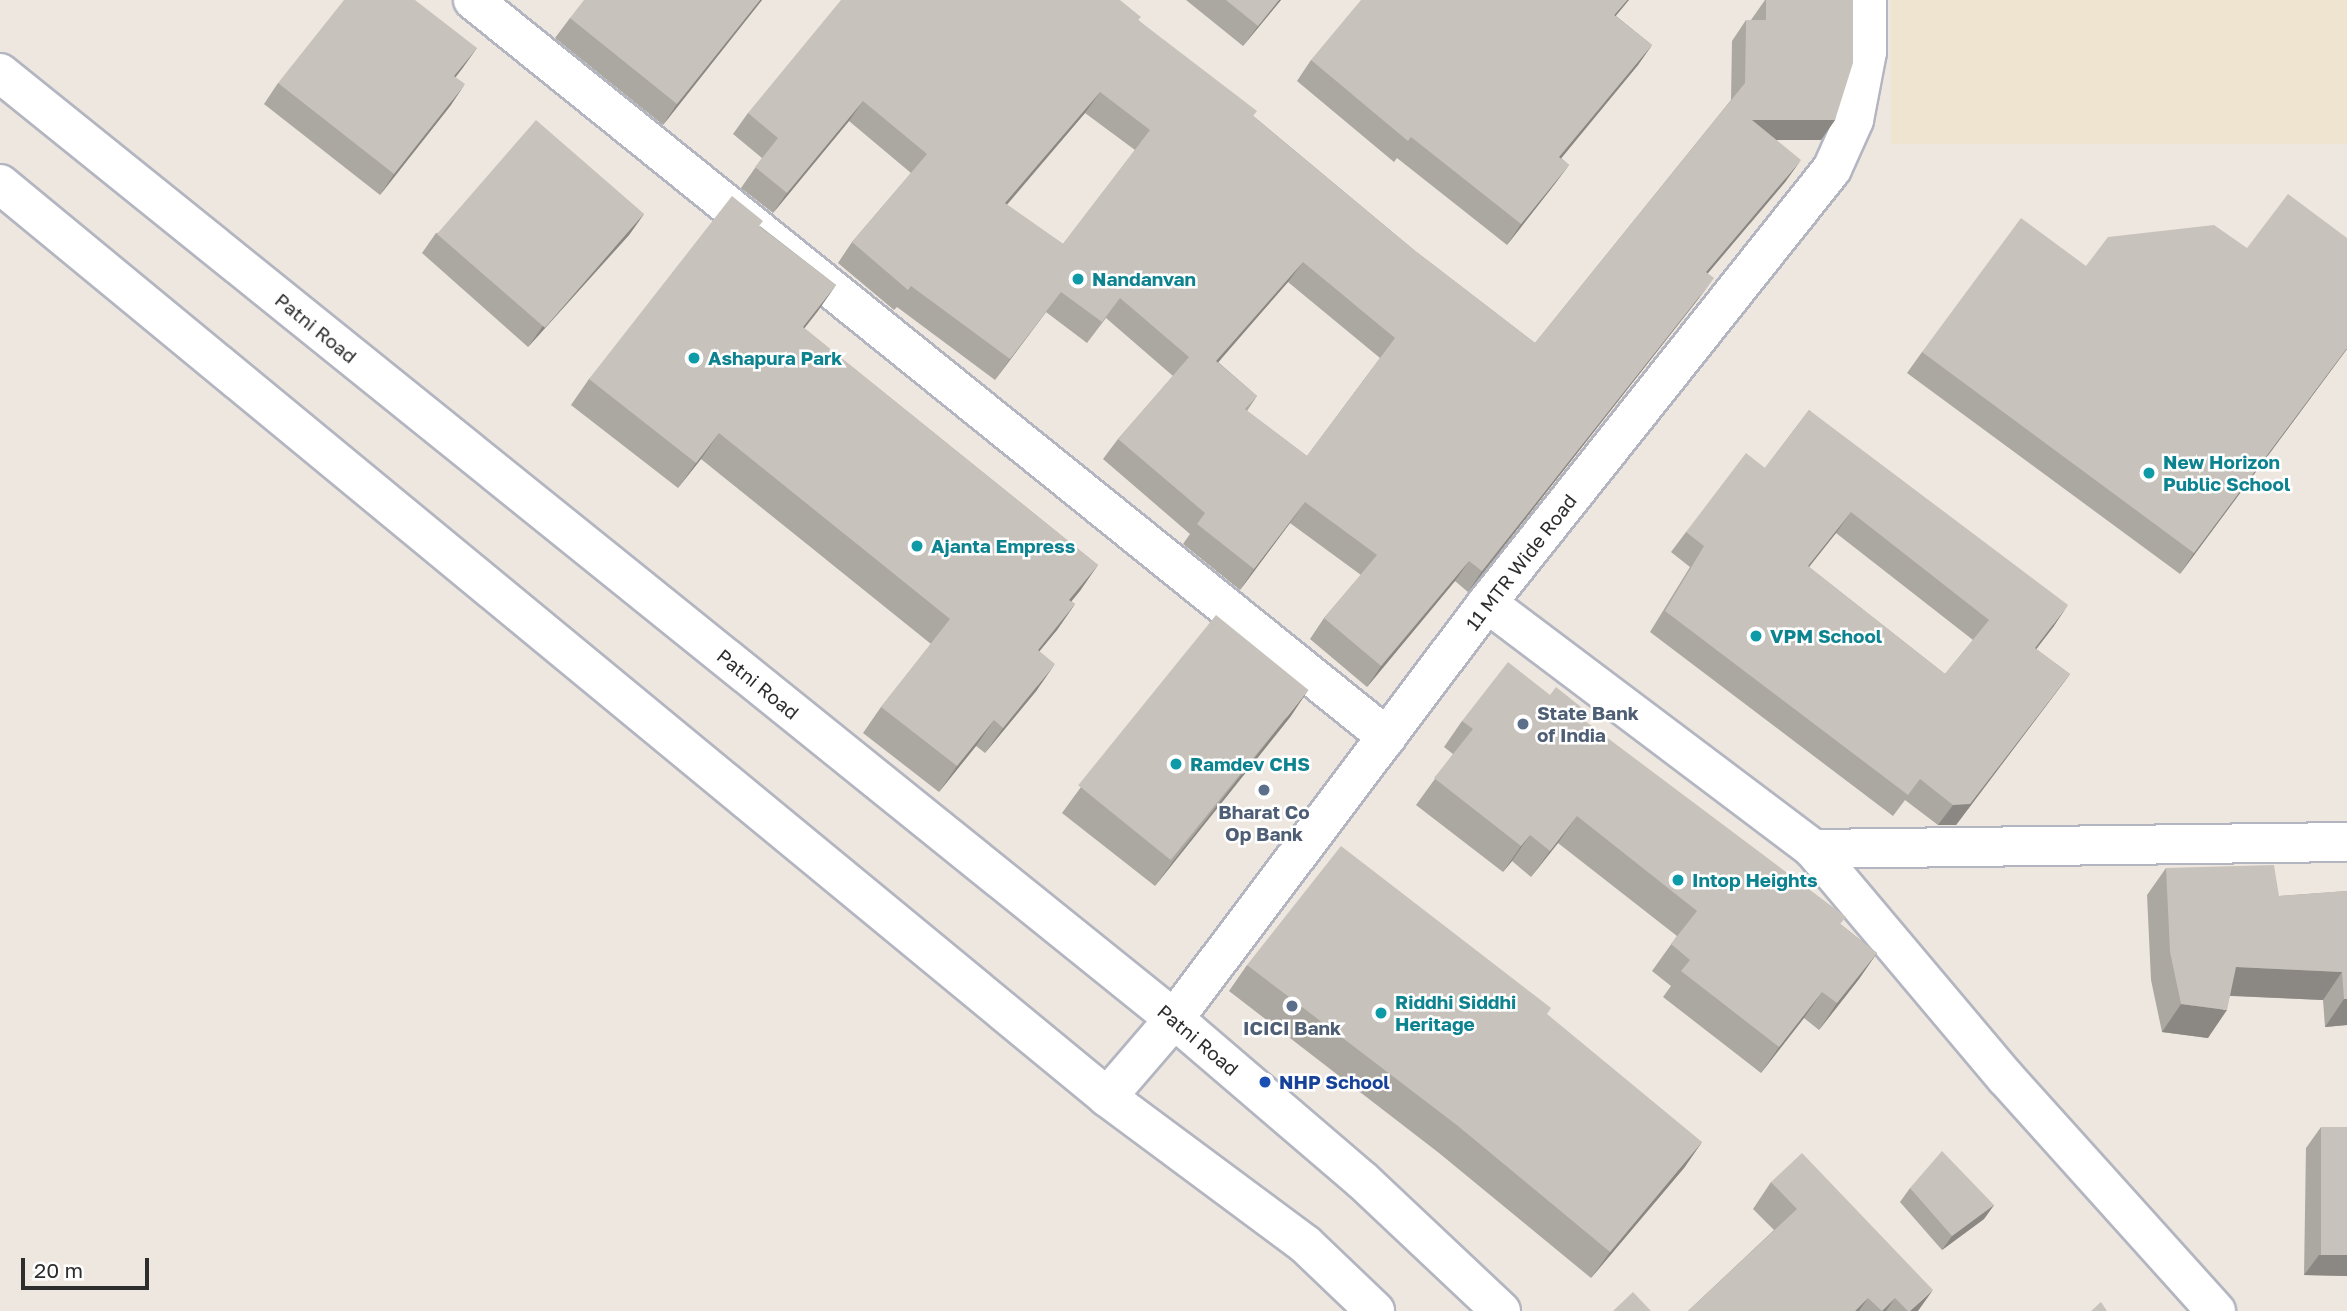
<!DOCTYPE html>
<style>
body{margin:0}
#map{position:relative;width:2347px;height:1311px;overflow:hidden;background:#eee7e0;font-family:"Golos Text",sans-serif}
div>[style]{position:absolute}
.education>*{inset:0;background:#efe4d0;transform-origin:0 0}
.roads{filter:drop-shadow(2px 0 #b3b6c0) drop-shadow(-2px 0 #b3b6c0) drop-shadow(0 2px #b3b6c0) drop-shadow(0 -2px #b3b6c0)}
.minor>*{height:38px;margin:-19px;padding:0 19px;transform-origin:19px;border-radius:19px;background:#fff}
.secondary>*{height:38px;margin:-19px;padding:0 19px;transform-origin:19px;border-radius:19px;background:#fff}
.wall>*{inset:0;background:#aba7a1}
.shaded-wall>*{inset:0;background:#8b8883}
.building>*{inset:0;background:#c7c2bb;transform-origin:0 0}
.dots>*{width:19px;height:19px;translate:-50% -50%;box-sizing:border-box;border:4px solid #fff;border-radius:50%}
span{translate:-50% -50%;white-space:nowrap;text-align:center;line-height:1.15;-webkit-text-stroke:5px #fff;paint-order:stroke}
.culture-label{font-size:19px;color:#0d838f;font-weight:700}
.left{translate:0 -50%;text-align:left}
.street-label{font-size:19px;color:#2d2d2d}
.service-label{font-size:19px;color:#4e5e75;font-weight:700}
.transit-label{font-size:19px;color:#164399;font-weight:700}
.scale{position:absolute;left:21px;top:1258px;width:128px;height:32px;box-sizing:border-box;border:4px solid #2d2d2d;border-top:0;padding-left:9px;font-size:21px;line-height:24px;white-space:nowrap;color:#2d2d2d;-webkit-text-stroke:5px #fff;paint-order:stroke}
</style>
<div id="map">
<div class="education">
<div style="left:1891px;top:0;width:456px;height:144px"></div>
</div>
<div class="roads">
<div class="minor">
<div style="left:473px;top:0;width:1174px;rotate:38.88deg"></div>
<div style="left:1487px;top:603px;width:408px;rotate:37deg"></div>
<div style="left:1813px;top:849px;width:534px;rotate:-0.75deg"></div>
<div style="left:1813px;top:849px;width:299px;rotate:49.9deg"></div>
<div style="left:2006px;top:1078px;width:314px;rotate:48deg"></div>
<div style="left:1107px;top:1097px;width:103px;rotate:-49.3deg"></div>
<div style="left:1174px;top:1019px;width:521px;rotate:-53.04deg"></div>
<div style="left:1487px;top:603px;width:554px;rotate:-51.52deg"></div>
<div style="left:1832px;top:169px;width:54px;rotate:-65.8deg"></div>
<div style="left:1854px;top:120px;width:69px;rotate:-79.2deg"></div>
<div style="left:1867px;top:52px;width:52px;rotate:-90deg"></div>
</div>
<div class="secondary">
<div style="left:0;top:73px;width:1508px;rotate:38.86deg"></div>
<div style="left:1174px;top:1019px;width:248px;rotate:40.6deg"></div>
<div style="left:1362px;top:1180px;width:191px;rotate:43.3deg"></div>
<div style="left:0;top:184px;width:1435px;rotate:39.51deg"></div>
<div style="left:1107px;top:1097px;width:247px;rotate:36.6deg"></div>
<div style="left:1305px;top:1244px;width:97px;rotate:43.7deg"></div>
</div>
</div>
<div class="wall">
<div style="clip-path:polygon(762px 0,663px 125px,555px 38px,570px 18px)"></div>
<div style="clip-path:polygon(1186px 0,1281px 0,1243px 46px)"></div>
<div style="clip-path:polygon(evenodd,1765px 0,1853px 0,1835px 120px,1821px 140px,1777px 140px,1786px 181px,1708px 273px,1699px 298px,1468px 592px,1455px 581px,1367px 687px,1310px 639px,1324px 618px,1361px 575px,1290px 523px,1240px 590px,1183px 544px,1190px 534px,1103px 459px,1118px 439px,1173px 376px,1106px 318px,1087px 343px,1046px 312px,995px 380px,897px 307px,894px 310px,838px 263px,852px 242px,911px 173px,849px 121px,773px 213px,741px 188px,762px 158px,733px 134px,748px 113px,1138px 20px,1414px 250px,1535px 343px,1731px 100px,1732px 41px,1746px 20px,1751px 20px,1765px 0,1085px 113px,1135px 150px,1063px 244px,1007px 205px,1085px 113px,1765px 0,1288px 282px,1380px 358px,1307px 456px,1247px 411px,1257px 396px,1218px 362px,1288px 282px)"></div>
<div style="clip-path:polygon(1616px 16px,1652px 45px,1638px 65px,1561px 158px,1569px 165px,1554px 185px,1507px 245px,1397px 158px,1394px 162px,1297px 81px,1311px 60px)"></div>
<div style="clip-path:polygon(477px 48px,455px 77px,451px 105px,380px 195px,264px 104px,278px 83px)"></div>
<div style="clip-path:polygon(644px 214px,629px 235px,528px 347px,422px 253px,436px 233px)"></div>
<div style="clip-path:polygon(760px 226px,836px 285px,804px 328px,1098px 565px,1071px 601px,1075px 604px,1057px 630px,1039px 651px,1037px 690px,985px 753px,976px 746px,939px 792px,863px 733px,881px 707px,931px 644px,701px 459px,678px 488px,571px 405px,589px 379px)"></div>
<div style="clip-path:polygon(2086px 266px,2347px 349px,2180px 574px,1907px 373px,1922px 352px)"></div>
<div style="clip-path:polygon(evenodd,1809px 410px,2054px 626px,2036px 649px,2070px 674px,2055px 694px,1956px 825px,1938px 825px,1905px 800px,1893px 816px,1650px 632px,1690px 567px,1671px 552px,1686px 532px,1765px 468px,1809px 410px,1836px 533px,1973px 640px,1945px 674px,1809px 567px,1836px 533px)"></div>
<div style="clip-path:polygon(1291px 716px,1155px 886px,1062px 813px,1081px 787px)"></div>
<div style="clip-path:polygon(1581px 719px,1877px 953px,1859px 979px,1819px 1030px,1804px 1018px,1761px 1073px,1663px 997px,1671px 986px,1652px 971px,1677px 936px,1558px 843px,1531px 877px,1512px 861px,1503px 872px,1416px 805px,1453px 754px,1444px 747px,1462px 721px)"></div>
<div style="clip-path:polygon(2166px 868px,2279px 896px,2347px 891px,2347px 1025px,2325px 1027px,2323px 1000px,2230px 996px,2208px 1038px,2162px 1032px,2151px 980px,2147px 895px)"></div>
<div style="clip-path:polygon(1247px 965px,1702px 1142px,1684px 1168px,1591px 1278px,1439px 1153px,1229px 991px)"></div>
<div style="clip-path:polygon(2321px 1127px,2347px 1276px,2304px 1275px,2306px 1148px)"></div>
<div style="clip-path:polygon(1771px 1182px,1918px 1311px,1688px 1311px,1774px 1230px,1753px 1209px)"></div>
<div style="clip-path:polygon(1910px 1188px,1994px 1205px,1984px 1219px,1942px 1250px,1900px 1202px)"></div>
</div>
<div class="shaded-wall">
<div style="clip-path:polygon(760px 0,762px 0,663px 125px,677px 104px)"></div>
<div style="clip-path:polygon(1279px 0,1281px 0,1243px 46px,1258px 26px)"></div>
<div style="clip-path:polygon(1627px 0,1629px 0,1600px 35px,1614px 15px)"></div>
<div style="clip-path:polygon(1652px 45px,1638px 65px,1545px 178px,1559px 157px)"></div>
<div style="clip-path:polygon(477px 48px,462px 69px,440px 97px,454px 76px)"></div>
<div style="clip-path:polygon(465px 84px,451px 105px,380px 195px,394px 174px)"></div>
<div style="clip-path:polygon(1100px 92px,1085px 113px,990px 224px,1005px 203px)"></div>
<div style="clip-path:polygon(863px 101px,849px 121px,773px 213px,787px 193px)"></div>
<div style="clip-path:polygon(1752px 120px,1835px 120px,1821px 140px,1738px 140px)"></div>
<div style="clip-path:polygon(1801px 160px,1786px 181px,1692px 292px,1706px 272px)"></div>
<div style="clip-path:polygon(1569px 165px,1554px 185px,1507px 245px,1521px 224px)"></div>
<div style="clip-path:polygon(644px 214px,629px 235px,528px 347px,543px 326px)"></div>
<div style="clip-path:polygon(1303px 262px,1288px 282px,1202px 381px,1216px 361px)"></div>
<div style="clip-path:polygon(1714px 278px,1699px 298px,1468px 592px,1482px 571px)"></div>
<div style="clip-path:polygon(836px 285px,818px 311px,785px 353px,803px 327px)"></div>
<div style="clip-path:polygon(1061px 292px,995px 380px,1010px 359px)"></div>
<div style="clip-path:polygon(2347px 348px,2347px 349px,2180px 574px,2194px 553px)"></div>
<div style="clip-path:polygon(719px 433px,701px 459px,678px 488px,696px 463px)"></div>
<div style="clip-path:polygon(1305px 502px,1290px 523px,1240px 590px,1254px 569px)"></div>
<div style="clip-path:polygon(1851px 512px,1836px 533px,1793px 587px,1808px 566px)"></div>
<div style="clip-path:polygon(1469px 561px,1455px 581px,1367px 687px,1381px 666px)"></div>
<div style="clip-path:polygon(1098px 565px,1080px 591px,1051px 626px,1069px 600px)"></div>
<div style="clip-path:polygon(1075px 604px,1057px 630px,1020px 675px,1038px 650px)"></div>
<div style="clip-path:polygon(2068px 605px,2054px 626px,2021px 669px,2035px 648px)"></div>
<div style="clip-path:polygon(1055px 664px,1037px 690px,985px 753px,1003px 728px)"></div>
<div style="clip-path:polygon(2070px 674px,2055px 694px,1956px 825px,1938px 825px,1953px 805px)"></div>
<div style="clip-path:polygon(1309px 689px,1291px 716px,1155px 886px,1174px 860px)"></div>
<div style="clip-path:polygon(994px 720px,976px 746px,939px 792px,957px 766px)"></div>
<div style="clip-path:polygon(1577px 816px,1558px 843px,1531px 877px,1550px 851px)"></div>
<div style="clip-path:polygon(1530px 835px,1512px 861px,1503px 872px,1521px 846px)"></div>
<div style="clip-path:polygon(1877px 953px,1859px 979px,1819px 1030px,1837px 1003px)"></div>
<div style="clip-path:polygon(2236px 967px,2342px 972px,2323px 1000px,2216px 995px)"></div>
<div style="clip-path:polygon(1822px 992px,1804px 1018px,1761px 1073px,1779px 1047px)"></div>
<div style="clip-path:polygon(2344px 999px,2347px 999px,2347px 1025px,2325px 1027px)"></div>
<div style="clip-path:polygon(2181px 1004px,2227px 1010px,2208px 1038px,2162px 1032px)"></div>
<div style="clip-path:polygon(1702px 1142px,1684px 1168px,1591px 1278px,1610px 1252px)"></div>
<div style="clip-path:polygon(1994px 1205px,1984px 1219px,1942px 1250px,1952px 1236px)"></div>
<div style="clip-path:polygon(2319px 1255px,2347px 1255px,2347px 1276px,2304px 1275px)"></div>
<div style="clip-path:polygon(1933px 1290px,1918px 1311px,1910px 1311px)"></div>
<div style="clip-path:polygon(1868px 1298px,1859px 1311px,1855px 1311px)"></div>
<div style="clip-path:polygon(1895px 1298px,1886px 1311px,1882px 1311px)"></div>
</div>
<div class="building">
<div style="clip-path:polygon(344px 0,415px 0,477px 48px,454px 76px,465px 84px,394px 174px,278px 83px)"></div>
<div style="clip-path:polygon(584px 0,760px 0,677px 104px,570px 18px)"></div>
<div style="clip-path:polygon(evenodd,841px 0,1120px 0,1141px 17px,1138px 20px,1257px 111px,1253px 116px,1414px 250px,1535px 343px,1745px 83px,1746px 20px,1766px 20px,1766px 0,1853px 0,1853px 63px,1835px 120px,1752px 120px,1801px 160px,1706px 272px,1714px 278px,1482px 571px,1469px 561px,1381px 666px,1324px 618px,1377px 555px,1305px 502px,1254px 569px,1197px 524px,1205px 513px,1118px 439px,1189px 357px,1120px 298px,1102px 322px,1061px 292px,1010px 359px,911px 286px,908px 290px,852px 242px,927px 154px,863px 101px,787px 193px,755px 167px,778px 138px,748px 113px,841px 0,1100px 92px,1150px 130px,1063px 244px,1005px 203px,1100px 92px,841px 0,1303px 262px,1395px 338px,1307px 456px,1245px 409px,1257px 396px,1216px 361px,1303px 262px)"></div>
<div style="clip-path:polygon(1226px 0,1279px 0,1258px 26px)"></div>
<div style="clip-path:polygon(1361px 0,1627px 0,1614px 15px,1652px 45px,1559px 157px,1569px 165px,1521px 224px,1411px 137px,1408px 141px,1311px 60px)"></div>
<div style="left:536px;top:120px;width:143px;height:151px;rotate:41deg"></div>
<div style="clip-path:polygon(2288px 194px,2347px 238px,2347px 348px,2194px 553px,1922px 352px,2021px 218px,2086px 266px,2108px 237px,2214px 225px,2247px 248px)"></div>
<div style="clip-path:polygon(732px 196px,763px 221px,759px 226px,836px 285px,803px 327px,1098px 565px,1069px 600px,1075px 604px,1038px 650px,1055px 664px,1003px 728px,994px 720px,957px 766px,881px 707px,950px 619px,719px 433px,696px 463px,589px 379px)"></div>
<div style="clip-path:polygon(evenodd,1809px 410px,2068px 605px,2035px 648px,2070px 674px,1970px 804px,1953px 805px,1920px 779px,1908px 795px,1665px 611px,1704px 546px,1686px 532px,1746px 453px,1765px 468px,1809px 410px,1851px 512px,1989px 620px,1945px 674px,1808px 566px,1851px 512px)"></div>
<div style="left:1216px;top:615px;width:119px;height:219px;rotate:39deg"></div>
<div style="clip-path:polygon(1508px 662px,1550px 695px,1556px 687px,1586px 711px,1581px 718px,1846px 917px,1840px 924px,1877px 953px,1837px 1003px,1822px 992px,1779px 1047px,1681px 971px,1690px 960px,1671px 944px,1697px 911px,1577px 816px,1550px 851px,1530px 835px,1521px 846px,1434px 778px,1473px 729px,1462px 721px)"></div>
<div style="clip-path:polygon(1341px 846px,1551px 1008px,1547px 1014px,1702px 1142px,1610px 1252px,1458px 1126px,1247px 965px)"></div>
<div style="clip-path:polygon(2274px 865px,2279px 896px,2347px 891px,2347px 999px,2344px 999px,2342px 972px,2236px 967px,2227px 1010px,2181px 1004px,2170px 952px,2166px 868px)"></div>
<div style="left:2321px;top:1127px;width:26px;height:128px"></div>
<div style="clip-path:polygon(1942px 1151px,1994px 1205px,1952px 1236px,1910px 1188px)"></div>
<div style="clip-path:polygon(1802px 1153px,1933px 1290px,1910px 1311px,1908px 1311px,1895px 1298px,1882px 1311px,1868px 1298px,1855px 1311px,1688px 1311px,1797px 1209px,1771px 1182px)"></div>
<div style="clip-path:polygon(1633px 1292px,1651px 1311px,1613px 1311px)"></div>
<div style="clip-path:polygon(2101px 1302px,2107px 1311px,2091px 1311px)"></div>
</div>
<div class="dots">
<div style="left:1078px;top:279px;background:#0f9aa8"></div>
<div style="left:694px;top:358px;background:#0f9aa8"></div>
<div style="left:2149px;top:473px;background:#0f9aa8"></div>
<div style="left:917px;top:546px;background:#0f9aa8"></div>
<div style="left:1756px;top:636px;background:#0f9aa8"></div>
<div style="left:1523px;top:724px;background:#5c6f8a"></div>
<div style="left:1176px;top:764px;background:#0f9aa8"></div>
<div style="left:1264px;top:790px;background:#5c6f8a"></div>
<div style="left:1678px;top:880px;background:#0f9aa8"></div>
<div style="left:1292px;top:1006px;background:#5c6f8a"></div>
<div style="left:1381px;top:1013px;background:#0f9aa8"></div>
<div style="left:1265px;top:1082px;background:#1a4fb4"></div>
</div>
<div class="culture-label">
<span class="left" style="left:1092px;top:279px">Nandanvan</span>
<span class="left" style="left:708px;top:358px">Ashapura Park</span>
<span class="left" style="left:2163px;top:473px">New Horizon<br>Public School</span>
<span class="left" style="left:931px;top:546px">Ajanta Empress</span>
<span class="left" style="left:1770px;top:636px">VPM School</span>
<span class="left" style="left:1190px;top:764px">Ramdev CHS</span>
<span class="left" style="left:1692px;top:880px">Intop Heights</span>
<span class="left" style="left:1395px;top:1013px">Riddhi Siddhi<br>Heritage</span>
</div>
<div class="street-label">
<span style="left:316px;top:328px;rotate:39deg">Patni Road</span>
<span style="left:1521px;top:562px;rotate:-52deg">11 MTR Wide Road</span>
<span style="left:758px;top:684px;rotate:39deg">Patni Road</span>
<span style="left:1198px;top:1040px;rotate:40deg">Patni Road</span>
</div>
<div class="service-label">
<span class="left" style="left:1537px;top:724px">State Bank<br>of India</span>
<span style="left:1264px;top:823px">Bharat Co<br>Op Bank</span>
<span style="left:1292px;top:1028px">ICICI Bank</span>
</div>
<div class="transit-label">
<span class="left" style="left:1279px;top:1082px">NHP School</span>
</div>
<div class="scale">20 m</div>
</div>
